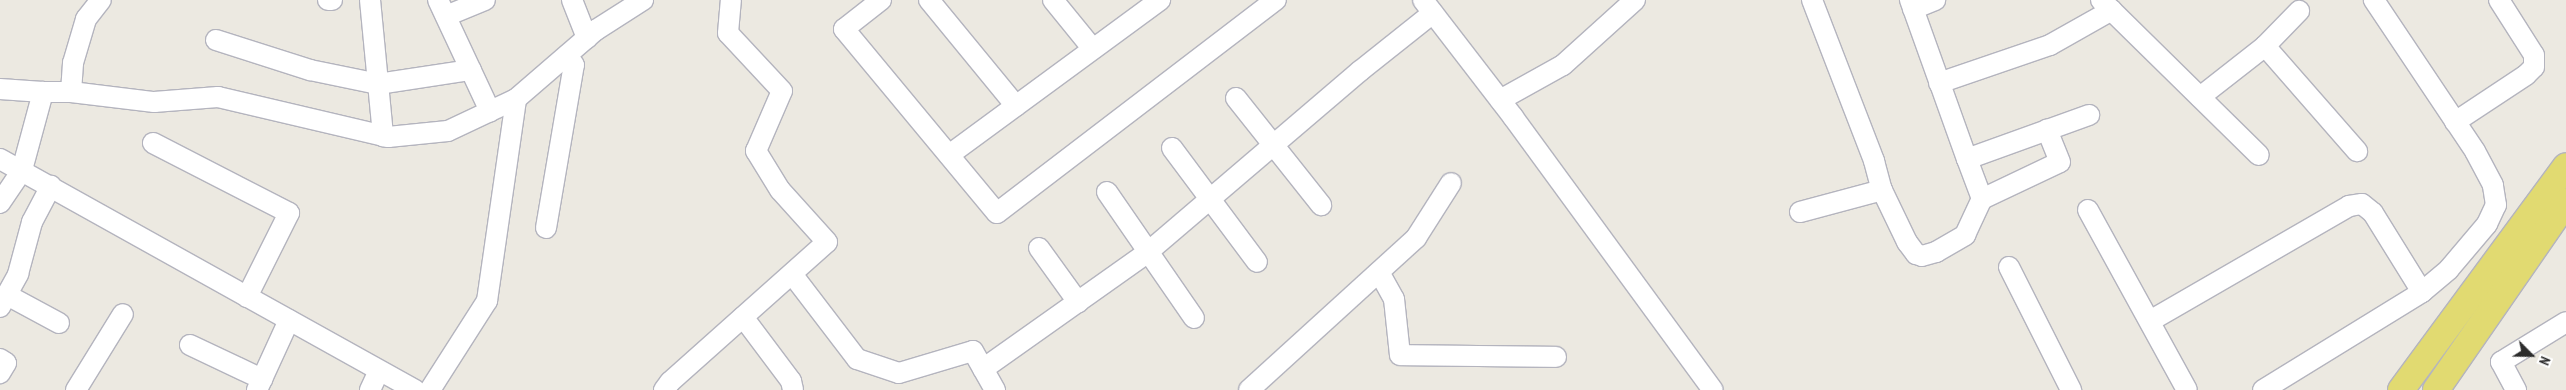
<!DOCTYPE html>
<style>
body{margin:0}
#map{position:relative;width:2566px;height:390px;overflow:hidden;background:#ece9e1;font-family:"PT Sans Narrow",sans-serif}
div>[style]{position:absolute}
.roads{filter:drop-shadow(1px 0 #b4b4be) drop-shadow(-1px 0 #b4b4be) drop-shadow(0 1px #b4b4be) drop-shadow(0 -1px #b4b4be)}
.minor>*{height:20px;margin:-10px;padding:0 10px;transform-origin:10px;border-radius:10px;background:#fff}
.major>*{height:26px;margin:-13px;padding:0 13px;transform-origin:13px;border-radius:13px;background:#e1da71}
span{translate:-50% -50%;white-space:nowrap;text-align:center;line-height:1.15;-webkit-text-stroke:4px #fff;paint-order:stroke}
.north{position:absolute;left:2506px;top:330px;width:50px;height:50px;-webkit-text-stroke:4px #fff;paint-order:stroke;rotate:113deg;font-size:14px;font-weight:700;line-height:20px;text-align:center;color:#2c2c2c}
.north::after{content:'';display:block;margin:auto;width:18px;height:22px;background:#2c2c2c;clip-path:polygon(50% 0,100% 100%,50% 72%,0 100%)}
</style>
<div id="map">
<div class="roads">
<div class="minor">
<div style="left:328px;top:0;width:4px"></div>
<div style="left:370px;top:0;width:137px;rotate:84.5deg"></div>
<div style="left:438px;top:0;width:123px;rotate:64.9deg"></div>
<div style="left:572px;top:0;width:41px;rotate:68.5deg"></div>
<div style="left:881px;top:0;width:47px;rotate:141.9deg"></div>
<div style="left:844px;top:29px;width:239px;rotate:50.3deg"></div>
<div style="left:997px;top:213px;width:351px;rotate:-37.4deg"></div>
<div style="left:929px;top:0;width:137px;rotate:50.6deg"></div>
<div style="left:1053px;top:0;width:63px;rotate:50.8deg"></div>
<div style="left:1423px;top:0;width:148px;rotate:52.4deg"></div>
<div style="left:1513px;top:117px;width:338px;rotate:53.8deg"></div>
<div style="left:1812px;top:0;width:173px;rotate:68.9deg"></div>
<div style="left:1874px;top:161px;width:30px;rotate:75deg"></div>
<div style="left:1882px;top:190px;width:58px;rotate:64.3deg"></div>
<div style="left:1907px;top:242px;width:15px;rotate:53deg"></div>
<div style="left:1916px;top:254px;width:6px;rotate:18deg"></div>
<div style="left:1922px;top:256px;width:15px;rotate:-16deg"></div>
<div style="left:1936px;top:252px;width:34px;rotate:-30deg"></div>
<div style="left:1965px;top:235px;width:40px;rotate:-65deg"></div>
<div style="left:1982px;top:199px;width:86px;rotate:-25.4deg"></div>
<div style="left:2060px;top:162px;width:35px;rotate:-112deg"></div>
<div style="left:1910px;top:0;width:169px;rotate:70.3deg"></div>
<div style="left:1967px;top:159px;width:130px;rotate:-19.8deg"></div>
<div style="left:2101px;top:0;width:221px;rotate:44.5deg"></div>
<div style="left:1913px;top:9px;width:24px;rotate:-22deg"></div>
<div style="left:446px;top:16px;width:42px;rotate:-22.3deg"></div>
<div style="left:216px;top:40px;width:99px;rotate:17.7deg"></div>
<div style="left:310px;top:70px;width:69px;rotate:11.6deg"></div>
<div style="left:378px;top:84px;width:94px;rotate:-8.6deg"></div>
<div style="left:2265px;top:46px;width:140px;rotate:48.8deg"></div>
<div style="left:1939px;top:83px;width:117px;rotate:-18.9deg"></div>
<div style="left:2050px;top:45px;width:71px;rotate:-29.4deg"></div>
<div style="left:0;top:89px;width:43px;rotate:4deg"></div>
<div style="left:71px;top:92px;width:84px;rotate:6.9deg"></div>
<div style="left:154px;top:102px;width:64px;rotate:-4.5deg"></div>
<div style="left:218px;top:97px;width:175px;rotate:13.2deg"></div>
<div style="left:388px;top:137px;width:60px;rotate:-5.7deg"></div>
<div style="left:448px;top:131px;width:75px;rotate:-25.2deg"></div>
<div style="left:516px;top:99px;width:106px;rotate:-40.8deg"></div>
<div style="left:596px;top:30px;width:56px;rotate:-32.6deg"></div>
<div style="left:2200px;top:97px;width:83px;rotate:-38.1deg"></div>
<div style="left:2265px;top:46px;width:49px;rotate:-45.8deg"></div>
<div style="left:1236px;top:98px;width:137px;rotate:51.5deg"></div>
<div style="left:1500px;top:100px;width:72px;rotate:-29.1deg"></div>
<div style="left:1563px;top:65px;width:97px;rotate:-42.1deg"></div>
<div style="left:2455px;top:122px;width:85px;rotate:-33.5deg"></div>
<div style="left:2526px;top:75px;width:11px;rotate:-45deg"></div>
<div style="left:2534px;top:67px;width:12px;rotate:-90deg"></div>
<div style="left:2534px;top:55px;width:65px;rotate:-122.5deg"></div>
<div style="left:153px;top:143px;width:153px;rotate:27.2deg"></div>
<div style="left:289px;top:213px;width:94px;rotate:116.6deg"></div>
<div style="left:1172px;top:148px;width:142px;rotate:53.3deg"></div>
<div style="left:949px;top:155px;width:262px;rotate:-36.3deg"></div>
<div style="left:0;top:159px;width:475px;rotate:29.1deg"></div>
<div style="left:1967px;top:159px;width:43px;rotate:69.4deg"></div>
<div style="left:1107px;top:192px;width:153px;rotate:55.4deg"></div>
<div style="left:0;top:203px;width:40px;rotate:-56deg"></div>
<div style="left:22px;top:170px;width:81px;rotate:-74.9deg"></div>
<div style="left:43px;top:92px;width:28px"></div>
<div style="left:71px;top:92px;width:29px;rotate:-86deg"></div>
<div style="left:73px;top:63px;width:46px;rotate:-73.5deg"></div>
<div style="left:86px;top:19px;width:24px;rotate:-52deg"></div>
<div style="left:2088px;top:210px;width:205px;rotate:61.2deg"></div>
<div style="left:1800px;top:212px;width:85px;rotate:-15deg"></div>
<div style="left:546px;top:228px;width:165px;rotate:-80.3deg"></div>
<div style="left:574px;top:65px;width:12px;rotate:-125deg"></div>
<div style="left:1039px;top:248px;width:67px;rotate:54.2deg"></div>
<div style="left:2009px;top:267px;width:138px;rotate:63.2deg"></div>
<div style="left:1379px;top:272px;width:31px;rotate:61deg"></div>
<div style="left:1394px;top:299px;width:56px;rotate:83.9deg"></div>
<div style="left:1400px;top:355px;width:156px;rotate:0.7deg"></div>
<div style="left:792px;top:274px;width:107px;rotate:52.6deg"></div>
<div style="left:857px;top:359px;width:44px;rotate:18.4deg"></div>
<div style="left:899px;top:373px;width:77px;rotate:-16.6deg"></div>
<div style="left:973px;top:351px;width:45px;rotate:60.6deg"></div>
<div style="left:7px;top:295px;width:59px;rotate:28.3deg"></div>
<div style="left:0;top:307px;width:38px;rotate:-61deg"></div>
<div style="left:18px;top:274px;width:54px;rotate:-74.9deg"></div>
<div style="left:32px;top:222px;width:41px;rotate:-62.2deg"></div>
<div style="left:743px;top:317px;width:80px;rotate:53.1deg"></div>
<div style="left:791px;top:381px;width:9px;rotate:77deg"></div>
<div style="left:2150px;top:321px;width:230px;rotate:-30deg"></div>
<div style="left:2349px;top:206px;width:13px;rotate:-9deg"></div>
<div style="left:2362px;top:204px;width:14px;rotate:39deg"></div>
<div style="left:2373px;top:213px;width:93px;rotate:58.2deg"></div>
<div style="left:190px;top:345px;width:80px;rotate:25.3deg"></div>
<div style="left:0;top:359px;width:7px;rotate:34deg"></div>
<div style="left:6px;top:363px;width:12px;rotate:121deg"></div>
<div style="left:983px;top:369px;width:202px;rotate:-35.3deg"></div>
<div style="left:1148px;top:252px;width:279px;rotate:-40.5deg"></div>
<div style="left:1360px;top:71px;width:93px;rotate:-38.5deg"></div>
<div style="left:76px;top:390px;width:89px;rotate:-58.3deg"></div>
<div style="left:257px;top:390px;width:77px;rotate:-65.4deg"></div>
<div style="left:370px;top:390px;width:21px;rotate:-65deg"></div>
<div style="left:430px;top:390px;width:106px;rotate:-57.4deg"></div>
<div style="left:487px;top:301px;width:204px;rotate:-81.8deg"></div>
<div style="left:664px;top:390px;width:10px;rotate:-53deg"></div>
<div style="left:670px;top:382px;width:210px;rotate:-41.7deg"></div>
<div style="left:827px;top:242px;width:70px;rotate:-132.1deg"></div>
<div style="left:780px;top:190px;width:46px;rotate:-121.6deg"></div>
<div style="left:756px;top:151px;width:65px;rotate:-66.6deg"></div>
<div style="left:782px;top:91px;width:79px;rotate:-133deg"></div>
<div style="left:728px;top:33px;width:33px;rotate:-85deg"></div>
<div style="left:1249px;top:390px;width:226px;rotate:-42.3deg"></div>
<div style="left:1416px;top:238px;width:65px;rotate:-57.5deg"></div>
<div style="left:2263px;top:390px;width:187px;rotate:-31.6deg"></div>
<div style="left:2422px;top:292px;width:35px;rotate:-40deg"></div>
<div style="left:2449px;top:269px;width:59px;rotate:-49.8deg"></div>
<div style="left:2487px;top:224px;width:21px;rotate:-65deg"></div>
<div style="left:2496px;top:205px;width:20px;rotate:-99deg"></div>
<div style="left:2493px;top:185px;width:38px;rotate:-118deg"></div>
<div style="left:2475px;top:151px;width:182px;rotate:-123.8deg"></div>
<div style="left:2516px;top:390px;width:32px;rotate:-118deg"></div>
<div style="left:2501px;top:362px;width:76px;rotate:-31.6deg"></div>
</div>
<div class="major">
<div style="left:2401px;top:390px;width:278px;rotate:-53.6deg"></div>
<div style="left:2436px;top:390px;width:229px;rotate:-55.3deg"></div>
</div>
</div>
<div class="north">N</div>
</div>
